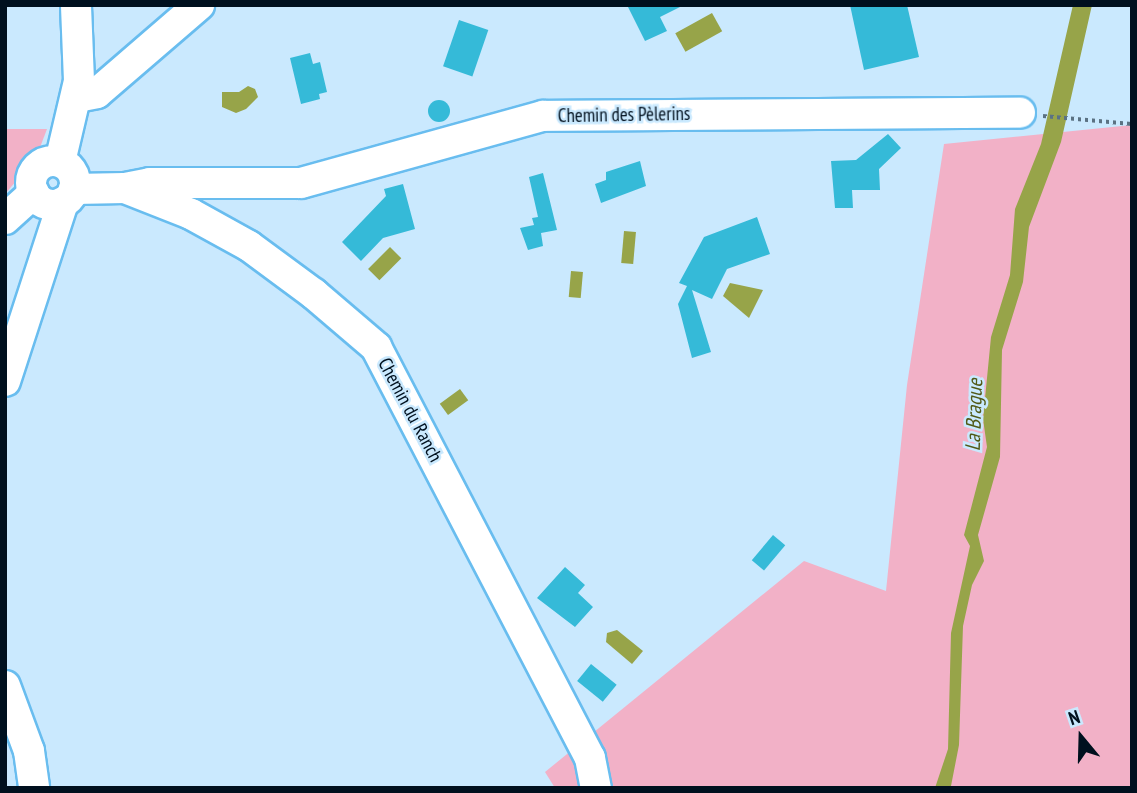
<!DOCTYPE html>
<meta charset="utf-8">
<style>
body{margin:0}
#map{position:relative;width:1137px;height:793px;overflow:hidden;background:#cae9fe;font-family:"PT Sans Narrow",sans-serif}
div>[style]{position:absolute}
.green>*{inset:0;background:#f2b1c7}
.water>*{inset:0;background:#97a449;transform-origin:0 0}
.building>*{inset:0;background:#35bad8;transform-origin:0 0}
.round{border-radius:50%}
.path>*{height:3.5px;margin-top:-1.75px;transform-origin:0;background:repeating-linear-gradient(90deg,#5b7283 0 3.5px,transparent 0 7px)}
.roads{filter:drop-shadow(2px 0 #69bdef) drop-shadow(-2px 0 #69bdef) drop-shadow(0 2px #69bdef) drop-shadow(0 -2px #69bdef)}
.minor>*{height:30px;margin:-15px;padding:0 15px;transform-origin:15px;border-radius:15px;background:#fff}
.minor>.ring{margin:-15px;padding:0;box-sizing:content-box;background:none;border:30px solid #fff;border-radius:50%}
span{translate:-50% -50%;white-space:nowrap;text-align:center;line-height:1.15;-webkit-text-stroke:5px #cae9fe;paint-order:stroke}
.street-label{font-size:19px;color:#00101e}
.water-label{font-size:21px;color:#515917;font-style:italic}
.frame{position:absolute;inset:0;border:7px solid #00101e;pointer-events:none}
.north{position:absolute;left:1046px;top:702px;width:70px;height:70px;-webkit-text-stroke:5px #cae9fe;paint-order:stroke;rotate:341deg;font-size:19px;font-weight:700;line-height:28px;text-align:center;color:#00101e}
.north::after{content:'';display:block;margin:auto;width:24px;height:32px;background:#00101e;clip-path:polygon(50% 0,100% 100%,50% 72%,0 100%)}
</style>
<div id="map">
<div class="green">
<div style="clip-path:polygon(1132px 125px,1132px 788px,555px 788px,545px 772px,804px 561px,886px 591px,907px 385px,944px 144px)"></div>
<div style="clip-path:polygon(5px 129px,47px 129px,36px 158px,5px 194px)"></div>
</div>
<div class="water">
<div style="clip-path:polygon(1073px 5px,1092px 5px,1061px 142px,1029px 227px,1023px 282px,1002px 350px,1000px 457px,978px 535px,984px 561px,972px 585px,963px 626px,959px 745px,951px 786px,935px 788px,948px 749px,951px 633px,970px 546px,964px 535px,987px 447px,983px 419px,991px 337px,1010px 275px,1015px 209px,1041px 144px)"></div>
<div style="left:712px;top:13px;width:21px;height:42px;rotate:61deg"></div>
<div style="clip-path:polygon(248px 86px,255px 89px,258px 97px,246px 109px,236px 113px,222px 107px,222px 92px,239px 92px)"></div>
<div style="left:624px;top:231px;width:12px;height:32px;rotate:5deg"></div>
<div style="left:390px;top:247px;width:16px;height:31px;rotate:45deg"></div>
<div style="left:571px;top:271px;width:12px;height:26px;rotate:5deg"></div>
<div style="clip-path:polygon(730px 283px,763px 290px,749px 318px,723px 296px)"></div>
<div style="left:460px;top:389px;width:14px;height:25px;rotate:54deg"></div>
<div style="clip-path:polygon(617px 630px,643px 651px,632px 664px,606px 642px,607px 633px)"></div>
</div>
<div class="building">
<div style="clip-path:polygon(627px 5px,684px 5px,660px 17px,667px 31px,645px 41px)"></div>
<div style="clip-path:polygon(850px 5px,907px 5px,919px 57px,864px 70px)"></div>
<div style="left:459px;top:20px;width:31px;height:49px;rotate:19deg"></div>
<div style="clip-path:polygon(310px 53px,313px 64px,320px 62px,327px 92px,319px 94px,320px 99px,301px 104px,290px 58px)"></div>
<div class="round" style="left:428px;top:100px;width:22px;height:22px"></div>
<div style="clip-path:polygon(888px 134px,901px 148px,879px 169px,880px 190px,852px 190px,853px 208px,835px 208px,831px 161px,856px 160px)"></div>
<div style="clip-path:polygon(640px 161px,646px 186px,601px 203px,595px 184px,606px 180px,606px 172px)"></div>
<div style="clip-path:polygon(543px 173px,557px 230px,541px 233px,543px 246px,528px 250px,520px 228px,534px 225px,532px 218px,538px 217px,529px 177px)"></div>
<div style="clip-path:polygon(403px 184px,415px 229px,383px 238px,361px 261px,342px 242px,386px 196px,384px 189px)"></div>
<div style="clip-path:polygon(757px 217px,770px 254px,727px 269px,712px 299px,692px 290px,711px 352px,692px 358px,678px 304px,687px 286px,679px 283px,704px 237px)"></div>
<div style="left:773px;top:535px;width:16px;height:33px;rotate:40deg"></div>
<div style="clip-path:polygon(565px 567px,585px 585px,578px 593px,593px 607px,575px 627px,537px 598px)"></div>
<div style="left:591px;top:664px;width:33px;height:22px;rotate:39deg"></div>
</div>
<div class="path">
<div style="left:1043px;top:116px;width:89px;rotate:5.1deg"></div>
</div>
<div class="roads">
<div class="minor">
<div style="left:77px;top:97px;width:20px;rotate:-11deg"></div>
<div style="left:97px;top:93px;width:135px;rotate:-40.8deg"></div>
<div class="ring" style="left:31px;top:161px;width:14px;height:14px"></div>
<div style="left:60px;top:162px;width:83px;rotate:-76.8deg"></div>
<div style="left:79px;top:81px;width:76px;rotate:-92.3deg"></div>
<div style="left:125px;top:188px;width:25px;rotate:-11deg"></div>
<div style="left:150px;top:183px;width:151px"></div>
<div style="left:301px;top:183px;width:251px;rotate:-15.5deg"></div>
<div style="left:543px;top:116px;width:477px;rotate:-0.4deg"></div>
<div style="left:74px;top:189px;width:51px;rotate:-1.1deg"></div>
<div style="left:125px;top:188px;width:71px;rotate:21.5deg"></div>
<div style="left:191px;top:214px;width:66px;rotate:28.9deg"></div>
<div style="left:249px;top:246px;width:81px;rotate:36.4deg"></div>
<div style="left:314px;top:294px;width:82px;rotate:40.5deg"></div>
<div style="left:376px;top:347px;width:463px;rotate:62.5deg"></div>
<div style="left:590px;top:758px;width:31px;rotate:79deg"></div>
<div style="left:5px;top:219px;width:39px;rotate:-42deg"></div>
<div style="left:5px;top:381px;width:188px;rotate:-72deg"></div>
<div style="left:5px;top:686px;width:69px;rotate:69.7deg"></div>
<div style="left:29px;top:751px;width:37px;rotate:82deg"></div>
</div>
</div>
<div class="street-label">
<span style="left:624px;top:115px;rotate:-1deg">Chemin des Pèlerins</span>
<span style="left:410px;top:410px;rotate:62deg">Chemin du Ranch</span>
</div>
<div class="water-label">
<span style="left:974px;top:415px;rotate:-88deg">La Brague</span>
</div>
<div class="frame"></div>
<div class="north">N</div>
</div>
